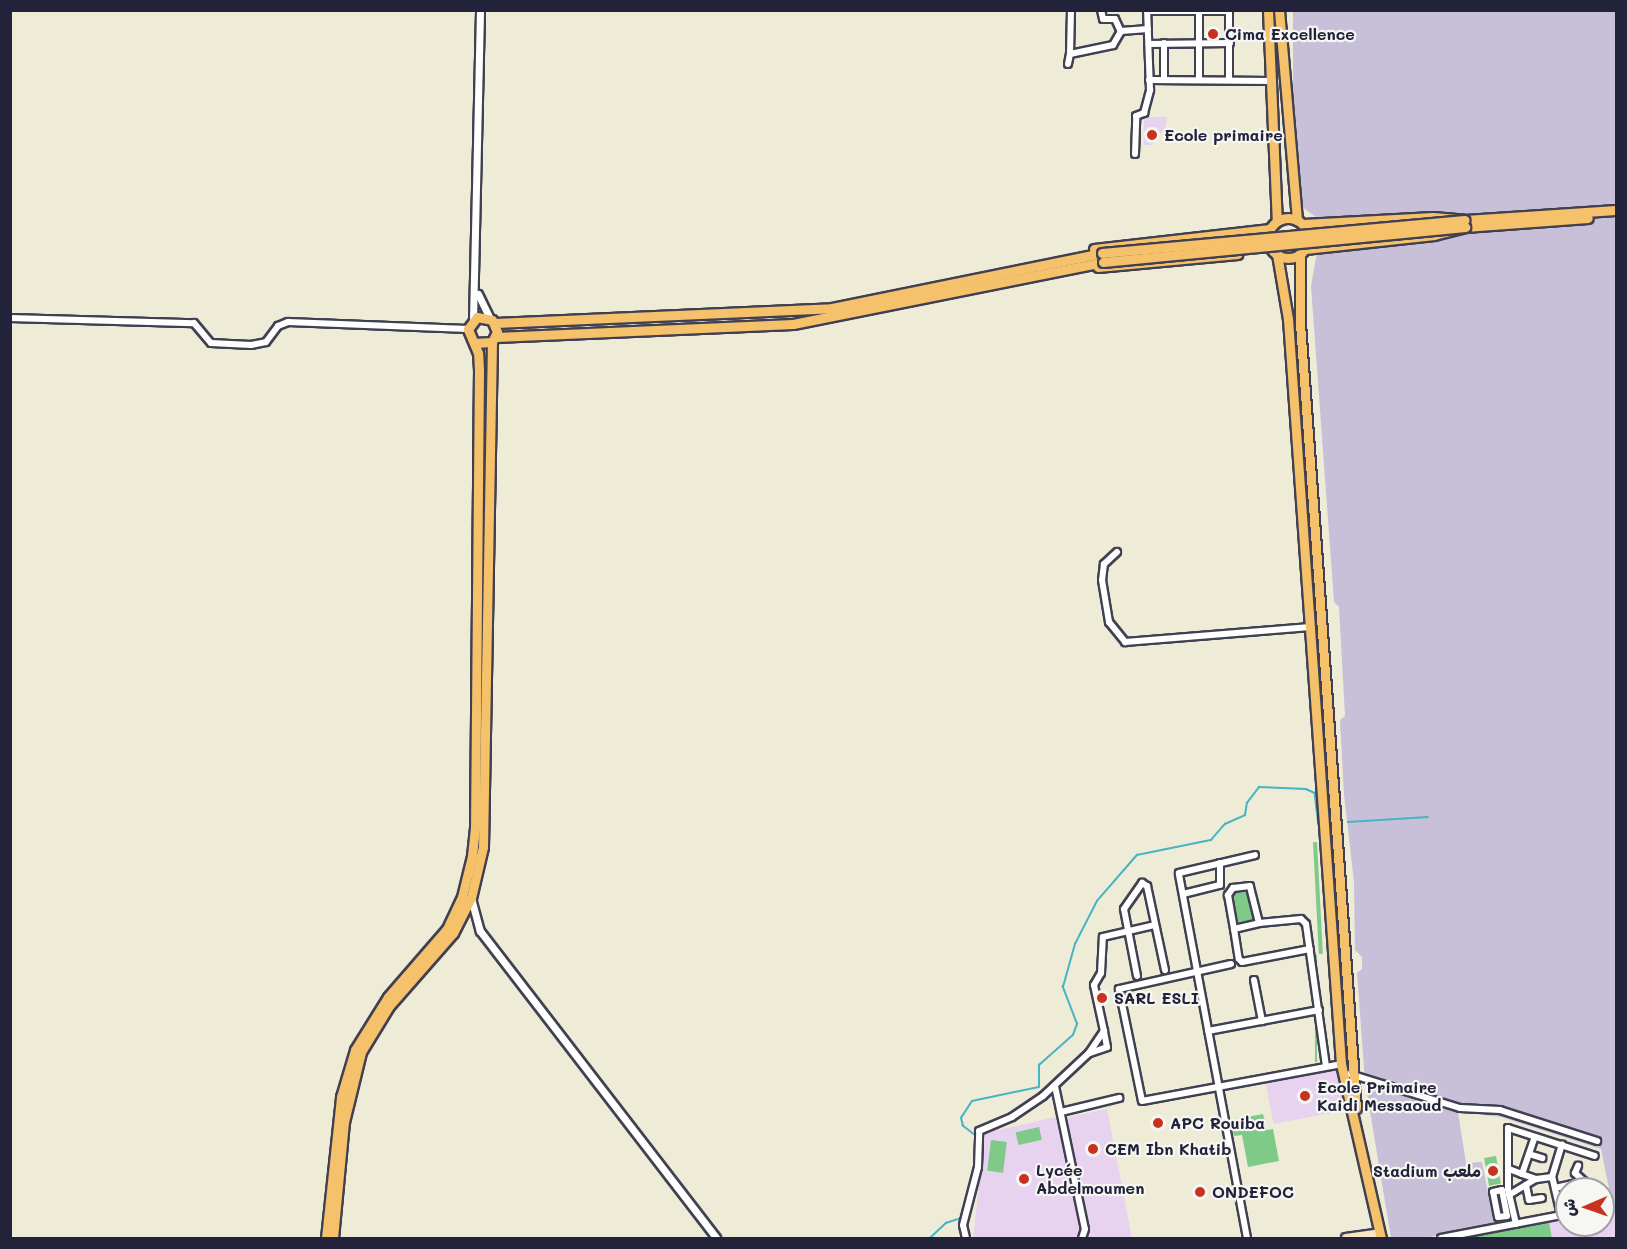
<!DOCTYPE html>
<meta charset="utf-8">
<style>
body{margin:0}
#map{position:relative;width:1627px;height:1249px;overflow:hidden;background:#eeebd7;font-family:Mali,"Playpen Sans Arabic",sans-serif}
div>[style]{position:absolute}
.built>*{inset:0;background:#e7d2ef;transform-origin:0 0}
.industrial>*{inset:0;background:#c8bfd8}
.green>*{inset:0;background:#7fca88;transform-origin:0 0}
.stream>*{height:1.5px;margin:-0.75px;padding:0 0.75px;transform-origin:0.75px;border-radius:0.75px;background:#46b4c2}
.roads{filter:drop-shadow(2px 0 #414052) drop-shadow(-2px 0 #414052) drop-shadow(0 2px #414052) drop-shadow(0 -2px #414052)}
.minor>*{height:6px;margin:-3px;padding:0 3px;transform-origin:3px;border-radius:3px;background:#fff}
.tertiary>*{height:7px;margin:-3.5px;padding:0 3.5px;transform-origin:3.5px;border-radius:3.5px;background:#fff}
.secondary>*{height:8px;margin:-4px;padding:0 4px;transform-origin:4px;border-radius:4px;background:#fbe6c4}
.trunk>*{height:9px;margin:-4.5px;padding:0 4.5px;transform-origin:4.5px;border-radius:4.5px;background:#f5c16b}
.trunk>.ring{margin:-4.5px;padding:0;box-sizing:content-box;background:none;border:9px solid #f5c16b;border-radius:50%}
.bridges{filter:drop-shadow(2px 0 #414052) drop-shadow(-2px 0 #414052) drop-shadow(0 2px #414052) drop-shadow(0 -2px #414052)}
.trunk-bridge>*{height:9px;margin:-4.5px;padding:0 4.5px;transform-origin:4.5px;border-radius:4.5px;background:#f5c16b}
.dots>*{width:16px;height:16px;translate:-50% -50%;box-sizing:border-box;border:3px solid #f6f6f2;border-radius:50%}
span{translate:-50% -50%;white-space:nowrap;text-align:center;line-height:1.15;-webkit-text-stroke:4.5px #f6f6f2;paint-order:stroke}
.poi-label{font-size:16px;color:#22223b;font-weight:700}
.left{translate:0 -50%;text-align:left}
.right{translate:-100% -50%;text-align:right}
.frame{position:absolute;inset:0;border:12px solid #22223b;pointer-events:none}
.north{position:absolute;left:1555px;top:1177px;width:60px;height:60px;box-sizing:border-box;background:#f6f6f2;border:2px solid #a1a1a9;border-radius:50%;rotate:268deg;font-size:16px;font-weight:700;line-height:24px;text-align:center;color:#22223b}
.north::after{content:'';display:block;margin:auto;width:21px;height:27px;background:#c8321e;clip-path:polygon(50% 0,100% 100%,50% 72%,0 100%)}
</style>
<div id="map">
<div class="built">
<div style="clip-path:polygon(1144px 117px,1167px 117px,1166px 126px,1152px 145px,1144px 145px)"></div>
<div style="left:1336px;top:1068px;width:43px;height:72px;rotate:79deg"></div>
<div style="clip-path:polygon(1107px 1109px,1132px 1238px,1086px 1238px,1088px 1226px,1065px 1118px)"></div>
<div style="clip-path:polygon(1056px 1117px,1079px 1224px,1077px 1238px,973px 1238px,985px 1133px)"></div>
<div style="clip-path:polygon(1614px 1209px,1616px 1238px,1552px 1238px,1549px 1222px,1567px 1219px,1567px 1225px,1603px 1225px,1603px 1211px)"></div>
</div>
<div class="industrial">
<div style="clip-path:polygon(1293px 11px,1616px 11px,1616px 1223px,1601px 1149px,1501px 1117px,1458px 1112px,1466px 1163px,1482px 1162px,1494px 1224px,1425px 1238px,1391px 1238px,1365px 1081px,1357px 973px,1362px 969px,1362px 957px,1355px 950px,1354px 882px,1344px 794px,1340px 720px,1345px 716px,1339px 607px,1334px 602px,1311px 286px,1317px 252px,1328px 248px,1326px 224px,1299px 205px,1293px 162px)"></div>
</div>
<div class="green">
<div style="left:1317px;top:842px;width:112px;height:4px;rotate:87deg"></div>
<div style="left:1247px;top:889px;width:31px;height:15px;rotate:79deg"></div>
<div style="left:1315px;top:955px;width:2px;height:107px"></div>
<div style="clip-path:polygon(1263px 1114px,1267px 1130px,1273px 1129px,1279px 1161px,1248px 1167px,1242px 1135px,1234px 1136px,1231px 1120px)"></div>
<div style="left:1039px;top:1127px;width:13px;height:24px;rotate:77deg"></div>
<div style="left:991px;top:1140px;width:16px;height:31px;rotate:7deg"></div>
<div style="left:1496px;top:1156px;width:28px;height:12px;rotate:80deg"></div>
<div style="clip-path:polygon(1549px 1222px,1552px 1238px,1465px 1238px)"></div>
</div>
<div class="stream">
<div style="left:1348px;top:822px;width:80px;rotate:-3.6deg"></div>
<div style="left:977px;top:1137px;width:18px;rotate:-142deg"></div>
<div style="left:963px;top:1126px;width:8px;rotate:-104deg"></div>
<div style="left:961px;top:1118px;width:20px;rotate:-57deg"></div>
<div style="left:972px;top:1101px;width:68px;rotate:-11.8deg"></div>
<div style="left:1039px;top:1087px;width:22px;rotate:-90deg"></div>
<div style="left:1039px;top:1065px;width:45px;rotate:-41.4deg"></div>
<div style="left:1073px;top:1035px;width:12px;rotate:-70deg"></div>
<div style="left:1077px;top:1024px;width:40px;rotate:-111deg"></div>
<div style="left:1063px;top:987px;width:45px;rotate:-74.4deg"></div>
<div style="left:1075px;top:944px;width:48px;rotate:-62.9deg"></div>
<div style="left:1097px;top:901px;width:61px;rotate:-49deg"></div>
<div style="left:1137px;top:855px;width:76px;rotate:-11.5deg"></div>
<div style="left:1211px;top:840px;width:21px;rotate:-49deg"></div>
<div style="left:1225px;top:824px;width:22px;rotate:-24deg"></div>
<div style="left:1245px;top:815px;width:12px;rotate:-81deg"></div>
<div style="left:1247px;top:803px;width:20px;rotate:-53deg"></div>
<div style="left:1259px;top:787px;width:47px;rotate:2.4deg"></div>
<div style="left:1306px;top:789px;width:10px;rotate:24deg"></div>
<div style="left:1315px;top:793px;width:31px;rotate:83deg"></div>
<div style="left:930px;top:1238px;width:22px;rotate:-43deg"></div>
<div style="left:946px;top:1223px;width:16px;rotate:-18deg"></div>
<div style="left:961px;top:1218px;width:31px;rotate:-75deg"></div>
</div>
<div class="roads">
<div class="minor">
<div style="left:1101px;top:10px;width:9px;rotate:77deg"></div>
<div style="left:1103px;top:19px;width:12px"></div>
<div style="left:1115px;top:19px;width:14px;rotate:65deg"></div>
<div style="left:1147px;top:11px;width:82px"></div>
<div style="left:1164px;top:43px;width:37px;rotate:90deg"></div>
<div style="left:1149px;top:44px;width:81px;rotate:-0.7deg"></div>
<div style="left:1070px;top:54px;width:44px;rotate:-88.7deg"></div>
<div style="left:1068px;top:64px;width:10px;rotate:-79deg"></div>
<div style="left:1070px;top:54px;width:44px;rotate:-11.8deg"></div>
<div style="left:1113px;top:45px;width:16px;rotate:-60deg"></div>
<div style="left:1121px;top:31px;width:27px;rotate:-4deg"></div>
<div style="left:1199px;top:79px;width:69px;rotate:-90deg"></div>
<div style="left:1229px;top:79px;width:69px;rotate:-90deg"></div>
<div style="left:1149px;top:80px;width:124px;rotate:0.5deg"></div>
<div style="left:1135px;top:154px;width:38px;rotate:-88deg"></div>
<div style="left:1136px;top:116px;width:9px;rotate:-21deg"></div>
<div style="left:1144px;top:113px;width:24px;rotate:-75deg"></div>
<div style="left:1150px;top:90px;width:80px;rotate:-92.1deg"></div>
<div style="left:10px;top:318px;width:184px;rotate:1.6deg"></div>
<div style="left:194px;top:323px;width:26px;rotate:50deg"></div>
<div style="left:211px;top:343px;width:40px;rotate:2.9deg"></div>
<div style="left:251px;top:345px;width:15px;rotate:-11deg"></div>
<div style="left:266px;top:342px;width:20px;rotate:-53deg"></div>
<div style="left:278px;top:326px;width:11px;rotate:-22deg"></div>
<div style="left:288px;top:322px;width:180px;rotate:2.2deg"></div>
<div style="left:1117px;top:552px;width:18px;rotate:137deg"></div>
<div style="left:1104px;top:564px;width:16px;rotate:97deg"></div>
<div style="left:1102px;top:580px;width:43px;rotate:80.5deg"></div>
<div style="left:1109px;top:622px;width:26px;rotate:51deg"></div>
<div style="left:1125px;top:642px;width:186px;rotate:-4.6deg"></div>
<div style="left:1183px;top:894px;width:38px;rotate:-14deg"></div>
<div style="left:1220px;top:885px;width:22px;rotate:-90deg"></div>
<div style="left:1259px;top:923px;width:42px;rotate:-5.4deg"></div>
<div style="left:1301px;top:919px;width:7px;rotate:45deg"></div>
<div style="left:1306px;top:924px;width:143px;rotate:82deg"></div>
<div style="left:1234px;top:929px;width:26px;rotate:-13deg"></div>
<div style="left:1259px;top:923px;width:38px;rotate:-104deg"></div>
<div style="left:1250px;top:886px;width:17px;rotate:173deg"></div>
<div style="left:1233px;top:888px;width:9px;rotate:126deg"></div>
<div style="left:1228px;top:895px;width:35px;rotate:80deg"></div>
<div style="left:1234px;top:929px;width:30px;rotate:81deg"></div>
<div style="left:1239px;top:959px;width:4px;rotate:45deg"></div>
<div style="left:1242px;top:962px;width:69px;rotate:-10.8deg"></div>
<div style="left:1231px;top:964px;width:115px;rotate:167.4deg"></div>
<div style="left:1119px;top:989px;width:114px;rotate:78.4deg"></div>
<div style="left:1142px;top:1101px;width:202px;rotate:-10.5deg"></div>
<div style="left:1137px;top:976px;width:68px;rotate:-101deg"></div>
<div style="left:1124px;top:909px;width:32px;rotate:-55deg"></div>
<div style="left:1142px;top:883px;width:6px;rotate:31deg"></div>
<div style="left:1147px;top:886px;width:86px;rotate:77.9deg"></div>
<div style="left:1254px;top:980px;width:42px;rotate:79deg"></div>
<div style="left:1208px;top:1031px;width:113px;rotate:-10.7deg"></div>
<div style="left:1090px;top:1053px;width:18px;rotate:-19deg"></div>
<div style="left:1107px;top:1047px;width:16px;rotate:-101deg"></div>
<div style="left:1350px;top:1074px;width:115px;rotate:17.2deg"></div>
<div style="left:1460px;top:1108px;width:40px;rotate:2.9deg"></div>
<div style="left:1500px;top:1110px;width:102px;rotate:17.7deg"></div>
<div style="left:1055px;top:1086px;width:146px;rotate:78.2deg"></div>
<div style="left:1085px;top:1229px;width:9px;rotate:108deg"></div>
<div style="left:1061px;top:1112px;width:60px;rotate:-13.6deg"></div>
<div style="left:1529px;top:1154px;width:14px;rotate:17deg"></div>
<div style="left:1509px;top:1169px;width:14px;rotate:21deg"></div>
<div style="left:1522px;top:1174px;width:39px;rotate:-71deg"></div>
<div style="left:1522px;top:1174px;width:15px;rotate:20deg"></div>
<div style="left:1536px;top:1179px;width:16px;rotate:-7deg"></div>
<div style="left:1526px;top:1185px;width:15px;rotate:79deg"></div>
<div style="left:1529px;top:1200px;width:13px;rotate:-9deg"></div>
<div style="left:1555px;top:1188px;width:23px;rotate:-13deg"></div>
<div style="left:1577px;top:1189px;width:11px;rotate:-34deg"></div>
<div style="left:1586px;top:1183px;width:15px;rotate:-138deg"></div>
<div style="left:1575px;top:1173px;width:8px;rotate:-67deg"></div>
<div style="left:1502px;top:1190px;width:26px;rotate:79deg"></div>
<div style="left:1507px;top:1216px;width:9px;rotate:174deg"></div>
<div style="left:1498px;top:1217px;width:25px;rotate:-101deg"></div>
<div style="left:1493px;top:1192px;width:9px;rotate:-13deg"></div>
<div style="left:1509px;top:1195px;width:31px;rotate:-31deg"></div>
<div style="left:1561px;top:1215px;width:39px;rotate:-103deg"></div>
<div style="left:1552px;top:1177px;width:34px;rotate:-73deg"></div>
<div style="left:1516px;top:1224px;width:36px;rotate:-103deg"></div>
<div style="left:1508px;top:1189px;width:61px;rotate:-90deg"></div>
<div style="left:1508px;top:1128px;width:91px;rotate:17.8deg"></div>
<div style="left:966px;top:1238px;width:13px;rotate:-103deg"></div>
<div style="left:963px;top:1225px;width:60px;rotate:-75.5deg"></div>
<div style="left:978px;top:1167px;width:36px;rotate:-88deg"></div>
<div style="left:979px;top:1131px;width:36px;rotate:-23deg"></div>
<div style="left:1012px;top:1117px;width:37px;rotate:-34deg"></div>
<div style="left:1043px;top:1096px;width:63px;rotate:-43.1deg"></div>
<div style="left:1089px;top:1053px;width:27px;rotate:-56deg"></div>
<div style="left:1104px;top:1031px;width:47px;rotate:-102.3deg"></div>
<div style="left:1094px;top:985px;width:14px;rotate:-60deg"></div>
<div style="left:1101px;top:973px;width:36px;rotate:-87deg"></div>
<div style="left:1103px;top:937px;width:53px;rotate:-13deg"></div>
<div style="left:1247px;top:1238px;width:371px;rotate:-100.6deg"></div>
<div style="left:1179px;top:873px;width:78px;rotate:-13.3deg"></div>
<div style="left:1441px;top:1238px;width:128px;rotate:-10.8deg"></div>
</div>
<div class="tertiary">
<div style="left:478px;top:294px;width:25px;rotate:64deg"></div>
<div style="left:473px;top:320px;width:310px;rotate:-88.7deg"></div>
<div style="left:471px;top:898px;width:34px;rotate:75deg"></div>
<div style="left:480px;top:931px;width:387px;rotate:52.4deg"></div>
</div>
<div class="secondary">
<div style="left:1346px;top:1238px;width:34px;rotate:-8deg"></div>
</div>
<div class="trunk">
<div style="left:1268px;top:10px;width:211px;rotate:87.6deg"></div>
<div style="left:1279px;top:10px;width:211px;rotate:85.1deg"></div>
<div class="ring" style="left:1268px;top:218px;width:31px;height:31px"></div>
<div style="left:1303px;top:224px;width:130px;rotate:-3.1deg"></div>
<div style="left:1433px;top:217px;width:32px;rotate:5deg"></div>
<div style="left:1465px;top:220px;width:151px;rotate:-3.8deg"></div>
<div style="left:1094px;top:249px;width:177px;rotate:-6.5deg"></div>
<div style="left:1305px;top:249px;width:130px;rotate:-6.2deg"></div>
<div style="left:1434px;top:235px;width:32px;rotate:-14deg"></div>
<div style="left:1465px;top:227px;width:123px;rotate:-4.2deg"></div>
<div style="left:1277px;top:254px;width:66px;rotate:80.4deg"></div>
<div style="left:1288px;top:319px;width:747px;rotate:85.93deg"></div>
<div style="left:1341px;top:1064px;width:179px;rotate:77.1deg"></div>
<div style="left:1300px;top:254px;width:69px;rotate:90deg"></div>
<div style="left:1300px;top:323px;width:787px;rotate:85.92deg"></div>
<div style="left:1098px;top:267px;width:140px;rotate:-5.3deg"></div>
<div style="left:495px;top:323px;width:337px;rotate:-2.5deg"></div>
<div style="left:832px;top:308px;width:276px;rotate:-11.5deg"></div>
<div style="left:496px;top:337px;width:297px;rotate:-2.5deg"></div>
<div style="left:793px;top:324px;width:316px;rotate:-11.3deg"></div>
<div style="left:326px;top:1238px;width:142px;rotate:-83.9deg"></div>
<div style="left:341px;top:1097px;width:49px;rotate:-73.4deg"></div>
<div style="left:355px;top:1050px;width:62px;rotate:-58.1deg"></div>
<div style="left:388px;top:997px;width:90px;rotate:-49.1deg"></div>
<div style="left:447px;top:929px;width:35px;rotate:-65deg"></div>
<div style="left:462px;top:897px;width:42px;rotate:-76.3deg"></div>
<div style="left:472px;top:856px;width:28px;rotate:-84deg"></div>
<div style="left:475px;top:828px;width:458px;rotate:-89.5deg"></div>
<div style="left:479px;top:370px;width:17px;rotate:-93deg"></div>
<div style="left:478px;top:353px;width:26px;rotate:-113deg"></div>
<div style="left:468px;top:329px;width:15px;rotate:-53deg"></div>
<div style="left:477px;top:317px;width:15px;rotate:11deg"></div>
<div style="left:492px;top:320px;width:13px;rotate:67deg"></div>
<div style="left:497px;top:332px;width:11px;rotate:117deg"></div>
<div style="left:492px;top:342px;width:18px;rotate:177deg"></div>
<div style="left:333px;top:1238px;width:117px;rotate:-84.6deg"></div>
<div style="left:344px;top:1122px;width:72px;rotate:-76.3deg"></div>
<div style="left:361px;top:1052px;width:54px;rotate:-58.7deg"></div>
<div style="left:389px;top:1006px;width:97px;rotate:-48.8deg"></div>
<div style="left:453px;top:933px;width:39px;rotate:-63deg"></div>
<div style="left:471px;top:898px;width:52px;rotate:-76.8deg"></div>
<div style="left:483px;top:847px;width:505px;rotate:-88.98deg"></div>
</div>
</div>
<div class="bridges">
<div class="trunk-bridge">
<div style="left:1102px;top:253px;width:364px;rotate:-5.2deg"></div>
<div style="left:1103px;top:262px;width:364px;rotate:-5.5deg"></div>
</div>
</div>
<div class="dots">
<div style="left:1213px;top:34px;background:#c8321e"></div>
<div style="left:1152px;top:135px;background:#c8321e"></div>
<div style="left:1102px;top:998px;background:#c8321e"></div>
<div style="left:1305px;top:1096px;background:#c8321e"></div>
<div style="left:1158px;top:1123px;background:#c8321e"></div>
<div style="left:1093px;top:1149px;background:#c8321e"></div>
<div style="left:1493px;top:1171px;background:#c8321e"></div>
<div style="left:1024px;top:1179px;background:#c8321e"></div>
<div style="left:1200px;top:1192px;background:#c8321e"></div>
</div>
<div class="poi-label">
<span class="left" style="left:1225px;top:34px">Cima Excellence</span>
<span class="left" style="left:1164px;top:135px">Ecole primaire</span>
<span class="left" style="left:1114px;top:998px">SARL ESLI</span>
<span class="left" style="left:1317px;top:1096px">Ecole Primaire<br>Kaidi Messaoud</span>
<span class="left" style="left:1170px;top:1123px">APC Rouiba</span>
<span class="left" style="left:1105px;top:1149px">CEM Ibn Khatib</span>
<span class="left" style="left:1036px;top:1179px">Lycée<br>Abdelmoumen</span>
<span class="right" style="left:1481px;top:1171px">Stadium ملعب</span>
<span class="left" style="left:1212px;top:1192px">ONDEFOC</span>
</div>
<div class="frame"></div>
<div class="north">ش</div>
</div>
